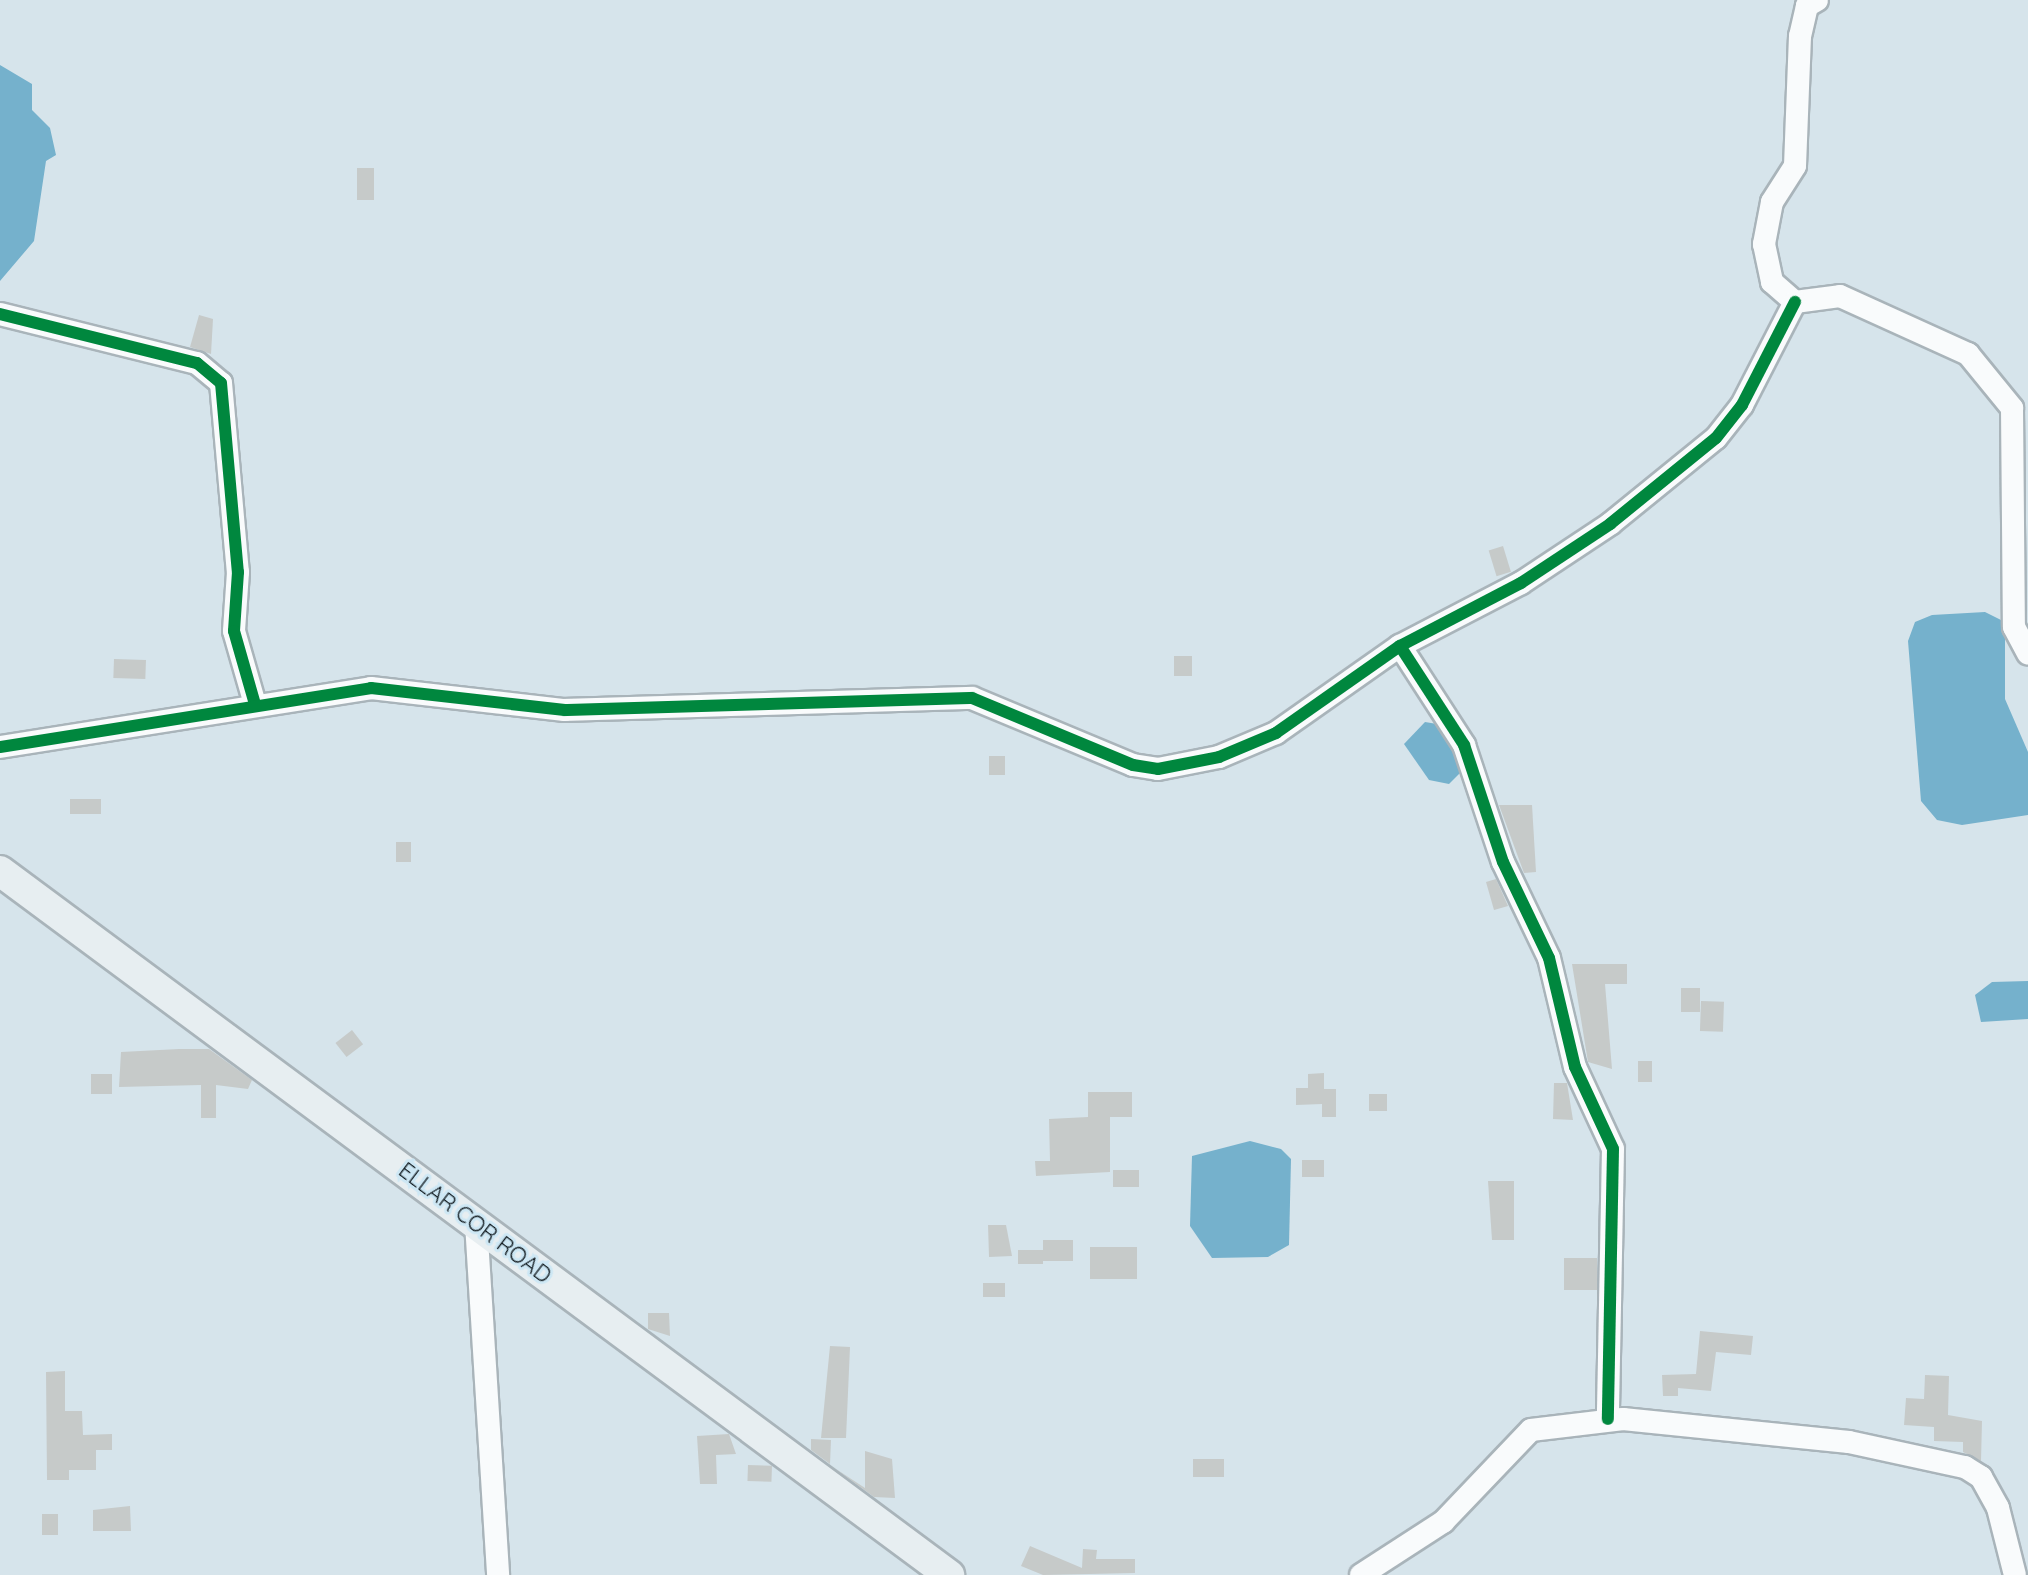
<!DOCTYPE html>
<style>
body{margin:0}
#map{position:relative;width:2028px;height:1575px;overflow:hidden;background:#d6e4eb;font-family:Quicksand,sans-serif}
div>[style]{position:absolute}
.water>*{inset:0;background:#75b1cc}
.building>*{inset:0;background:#c6cac9;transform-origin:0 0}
.roads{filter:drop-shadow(2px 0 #a9b4ba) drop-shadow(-2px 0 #a9b4ba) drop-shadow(0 2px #a9b4ba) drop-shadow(0 -2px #a9b4ba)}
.street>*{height:22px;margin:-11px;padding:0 11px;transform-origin:11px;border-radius:11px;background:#f9fbfc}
.secondary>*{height:30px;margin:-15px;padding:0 15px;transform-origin:15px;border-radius:15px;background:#e7eef1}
.cycleway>*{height:12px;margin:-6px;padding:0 6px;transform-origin:6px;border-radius:6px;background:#00873e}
span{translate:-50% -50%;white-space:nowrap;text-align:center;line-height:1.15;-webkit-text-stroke:6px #cde7f4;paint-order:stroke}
.street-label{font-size:22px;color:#0f181d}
</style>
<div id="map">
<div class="water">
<div style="clip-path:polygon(0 65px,32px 84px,32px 110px,50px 128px,56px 155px,46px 161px,34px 241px,0 281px)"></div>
<div style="clip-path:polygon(1985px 612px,2005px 622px,2005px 699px,2028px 752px,2028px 815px,1962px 825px,1937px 820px,1921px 801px,1908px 641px,1915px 622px,1932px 615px)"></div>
<div style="clip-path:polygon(1425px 722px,1437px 724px,1459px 762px,1460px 773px,1449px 784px,1429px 780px,1404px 744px)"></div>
<div style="clip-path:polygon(2028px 981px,2028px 1019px,1981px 1022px,1975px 995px,1992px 982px)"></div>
<div style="clip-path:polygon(1250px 1141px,1281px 1149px,1291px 1159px,1289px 1245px,1268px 1257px,1212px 1258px,1190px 1226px,1192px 1156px)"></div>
</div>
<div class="building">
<div style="left:357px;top:168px;width:17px;height:32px"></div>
<div style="clip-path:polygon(199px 315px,213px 319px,211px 354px,190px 347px)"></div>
<div style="left:1503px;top:546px;width:27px;height:15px;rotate:73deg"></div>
<div style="left:1174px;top:656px;width:18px;height:20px"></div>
<div style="left:114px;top:659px;width:32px;height:19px;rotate:2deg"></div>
<div style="left:989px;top:756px;width:16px;height:19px"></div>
<div style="left:70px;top:799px;width:31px;height:15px"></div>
<div style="clip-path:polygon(1499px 805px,1532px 805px,1536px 872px,1524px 873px)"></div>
<div style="left:396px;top:842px;width:15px;height:20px"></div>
<div style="clip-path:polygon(1496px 879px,1508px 906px,1494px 910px,1486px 882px)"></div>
<div style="clip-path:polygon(1572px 964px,1627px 964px,1627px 984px,1605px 984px,1612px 1069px,1588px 1062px)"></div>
<div style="left:1681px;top:988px;width:19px;height:24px"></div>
<div style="left:1701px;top:1001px;width:23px;height:30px;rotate:2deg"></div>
<div style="left:352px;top:1030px;width:18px;height:21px;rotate:52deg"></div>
<div style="clip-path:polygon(179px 1049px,209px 1049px,252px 1080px,248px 1089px,216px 1085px,216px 1118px,201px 1118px,201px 1085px,119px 1087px,121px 1052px)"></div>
<div style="left:1638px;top:1061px;width:14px;height:21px"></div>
<div style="clip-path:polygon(1324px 1073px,1324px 1089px,1336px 1089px,1336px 1117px,1322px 1117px,1322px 1104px,1296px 1105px,1296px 1088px,1308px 1088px,1308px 1074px)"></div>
<div style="left:91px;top:1074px;width:21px;height:20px"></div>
<div style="clip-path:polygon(1554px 1083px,1567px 1083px,1573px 1120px,1553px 1119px)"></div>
<div style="clip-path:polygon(1088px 1092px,1132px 1092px,1132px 1117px,1110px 1117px,1110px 1172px,1036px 1176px,1035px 1161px,1050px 1161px,1049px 1119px,1088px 1117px)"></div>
<div style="left:1369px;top:1094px;width:18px;height:17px"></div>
<div style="left:1302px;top:1160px;width:22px;height:17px"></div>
<div style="left:1113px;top:1170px;width:26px;height:17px"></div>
<div style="clip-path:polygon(1488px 1181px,1514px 1181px,1514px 1240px,1492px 1240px)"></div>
<div style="clip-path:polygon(988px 1225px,1006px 1225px,1012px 1256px,989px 1257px)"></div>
<div style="left:1043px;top:1240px;width:30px;height:21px"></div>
<div style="left:1137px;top:1247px;width:32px;height:47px;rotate:90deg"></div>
<div style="left:1018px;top:1250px;width:25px;height:14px"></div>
<div style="left:1564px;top:1258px;width:33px;height:32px"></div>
<div style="left:983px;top:1283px;width:22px;height:14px"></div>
<div style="clip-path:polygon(648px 1313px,669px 1313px,670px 1336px,648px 1329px)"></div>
<div style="clip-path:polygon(1700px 1331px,1753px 1336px,1751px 1355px,1716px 1352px,1711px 1391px,1678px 1388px,1678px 1396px,1663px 1396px,1662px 1375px,1696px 1374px)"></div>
<div style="clip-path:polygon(830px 1346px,850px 1347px,846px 1438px,821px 1438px)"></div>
<div style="clip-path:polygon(65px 1371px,65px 1411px,82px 1411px,83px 1435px,112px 1434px,112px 1450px,96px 1450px,96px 1470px,69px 1470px,69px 1480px,47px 1480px,46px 1372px)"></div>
<div style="clip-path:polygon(1925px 1375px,1949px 1376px,1948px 1415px,1982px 1421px,1981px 1461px,1963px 1452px,1963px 1442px,1934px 1441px,1934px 1427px,1904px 1425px,1906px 1398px,1924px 1399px)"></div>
<div style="clip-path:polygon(729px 1434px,736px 1454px,716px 1455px,717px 1484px,700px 1484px,697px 1436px)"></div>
<div style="clip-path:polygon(811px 1439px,831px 1440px,830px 1464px,811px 1450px)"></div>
<div style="clip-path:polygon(865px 1451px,892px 1459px,895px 1498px,874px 1497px,833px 1467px,865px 1488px)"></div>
<div style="left:1193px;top:1459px;width:31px;height:18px"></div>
<div style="left:748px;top:1465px;width:24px;height:16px;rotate:2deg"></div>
<div style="clip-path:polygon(130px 1506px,131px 1531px,93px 1531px,93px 1510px)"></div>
<div style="left:42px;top:1514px;width:16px;height:21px"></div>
<div style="clip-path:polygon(1030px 1546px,1082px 1568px,1083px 1549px,1097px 1550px,1096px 1559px,1135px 1559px,1135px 1573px,1043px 1575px,1021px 1566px)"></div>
</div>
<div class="roads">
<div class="street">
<div style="left:1817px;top:0;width:12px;rotate:149deg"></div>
<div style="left:1807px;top:6px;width:31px;rotate:103deg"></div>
<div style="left:1800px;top:36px;width:130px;rotate:92.2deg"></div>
<div style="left:1795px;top:166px;width:43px;rotate:122.6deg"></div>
<div style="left:1772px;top:202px;width:43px;rotate:100.8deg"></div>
<div style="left:1764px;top:244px;width:39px;rotate:78deg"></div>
<div style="left:1772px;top:282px;width:30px;rotate:41deg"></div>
<div style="left:1795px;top:302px;width:45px;rotate:-7.6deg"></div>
<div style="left:1840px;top:296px;width:141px;rotate:24.4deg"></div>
<div style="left:1968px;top:354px;width:70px;rotate:50.8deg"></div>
<div style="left:2012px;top:408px;width:219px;rotate:89.5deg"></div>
<div style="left:2014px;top:627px;width:30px;rotate:62deg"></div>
<div style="left:0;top:314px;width:203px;rotate:14deg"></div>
<div style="left:197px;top:363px;width:31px;rotate:40deg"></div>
<div style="left:221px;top:383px;width:190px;rotate:84.9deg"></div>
<div style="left:238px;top:572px;width:59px;rotate:93.9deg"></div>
<div style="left:234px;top:631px;width:76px;rotate:74deg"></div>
<div style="left:1400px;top:646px;width:118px;rotate:57.1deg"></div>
<div style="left:1464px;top:745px;width:123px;rotate:71.6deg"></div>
<div style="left:1503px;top:862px;width:106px;rotate:64.4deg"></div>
<div style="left:1549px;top:958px;width:112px;rotate:76.6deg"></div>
<div style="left:1575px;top:1067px;width:90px;rotate:65.1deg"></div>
<div style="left:1613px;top:1149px;width:270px;rotate:91.1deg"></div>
<div style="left:0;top:747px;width:376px;rotate:-9deg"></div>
<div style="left:371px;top:688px;width:195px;rotate:6.5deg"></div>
<div style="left:565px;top:710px;width:407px;rotate:-1.7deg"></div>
<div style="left:972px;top:698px;width:174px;rotate:22.6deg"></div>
<div style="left:1133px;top:765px;width:25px;rotate:9deg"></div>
<div style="left:1158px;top:769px;width:62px;rotate:-11.1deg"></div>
<div style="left:1219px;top:757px;width:62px;rotate:-22.8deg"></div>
<div style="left:1276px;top:733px;width:151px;rotate:-35.1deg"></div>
<div style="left:1400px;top:646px;width:136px;rotate:-27.5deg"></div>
<div style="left:1521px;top:583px;width:107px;rotate:-33.5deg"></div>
<div style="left:1610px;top:524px;width:136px;rotate:-39.1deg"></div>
<div style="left:1716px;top:438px;width:42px;rotate:-51.8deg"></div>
<div style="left:1742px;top:405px;width:116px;rotate:-62.8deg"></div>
<div style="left:476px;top:1223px;width:353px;rotate:86.4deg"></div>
<div style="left:1361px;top:1575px;width:98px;rotate:-32.9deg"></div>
<div style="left:1443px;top:1522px;width:127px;rotate:-46.3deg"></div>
<div style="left:1531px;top:1430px;width:93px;rotate:-6.8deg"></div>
<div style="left:1623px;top:1419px;width:227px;rotate:5.8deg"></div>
<div style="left:1849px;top:1442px;width:119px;rotate:12.2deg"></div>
<div style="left:1965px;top:1467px;width:19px;rotate:32deg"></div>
<div style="left:1981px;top:1477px;width:35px;rotate:61deg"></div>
<div style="left:1998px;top:1508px;width:69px;rotate:75.8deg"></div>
</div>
<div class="secondary">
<div style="left:0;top:871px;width:1182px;rotate:36.57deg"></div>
</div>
</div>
<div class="cycleway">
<div style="left:0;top:314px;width:203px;rotate:14deg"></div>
<div style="left:197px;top:363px;width:31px;rotate:40deg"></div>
<div style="left:221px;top:383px;width:190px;rotate:84.9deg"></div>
<div style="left:238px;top:572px;width:59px;rotate:93.9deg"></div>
<div style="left:234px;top:631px;width:76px;rotate:74deg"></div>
<div style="left:1400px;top:646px;width:118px;rotate:57.1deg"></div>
<div style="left:1464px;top:745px;width:123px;rotate:71.6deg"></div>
<div style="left:1503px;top:862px;width:106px;rotate:64.4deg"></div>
<div style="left:1549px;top:958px;width:112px;rotate:76.6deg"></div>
<div style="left:1575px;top:1067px;width:90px;rotate:65.1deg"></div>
<div style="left:1613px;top:1149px;width:270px;rotate:91.1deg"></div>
<div style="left:0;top:747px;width:376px;rotate:-9deg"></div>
<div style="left:371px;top:688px;width:195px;rotate:6.5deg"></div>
<div style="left:565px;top:710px;width:407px;rotate:-1.7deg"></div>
<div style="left:972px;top:698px;width:174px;rotate:22.6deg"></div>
<div style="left:1133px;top:765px;width:25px;rotate:9deg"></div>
<div style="left:1158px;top:769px;width:62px;rotate:-11.1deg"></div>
<div style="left:1219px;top:757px;width:62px;rotate:-22.8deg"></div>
<div style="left:1276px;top:733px;width:151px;rotate:-35.1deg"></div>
<div style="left:1400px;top:646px;width:136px;rotate:-27.5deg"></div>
<div style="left:1521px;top:583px;width:107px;rotate:-33.5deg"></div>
<div style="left:1610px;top:524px;width:136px;rotate:-39.1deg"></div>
<div style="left:1716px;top:438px;width:42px;rotate:-51.8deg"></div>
<div style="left:1742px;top:405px;width:116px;rotate:-62.8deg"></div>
</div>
<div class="street-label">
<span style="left:475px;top:1223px;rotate:37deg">ELLAR COR ROAD</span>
</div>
</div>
